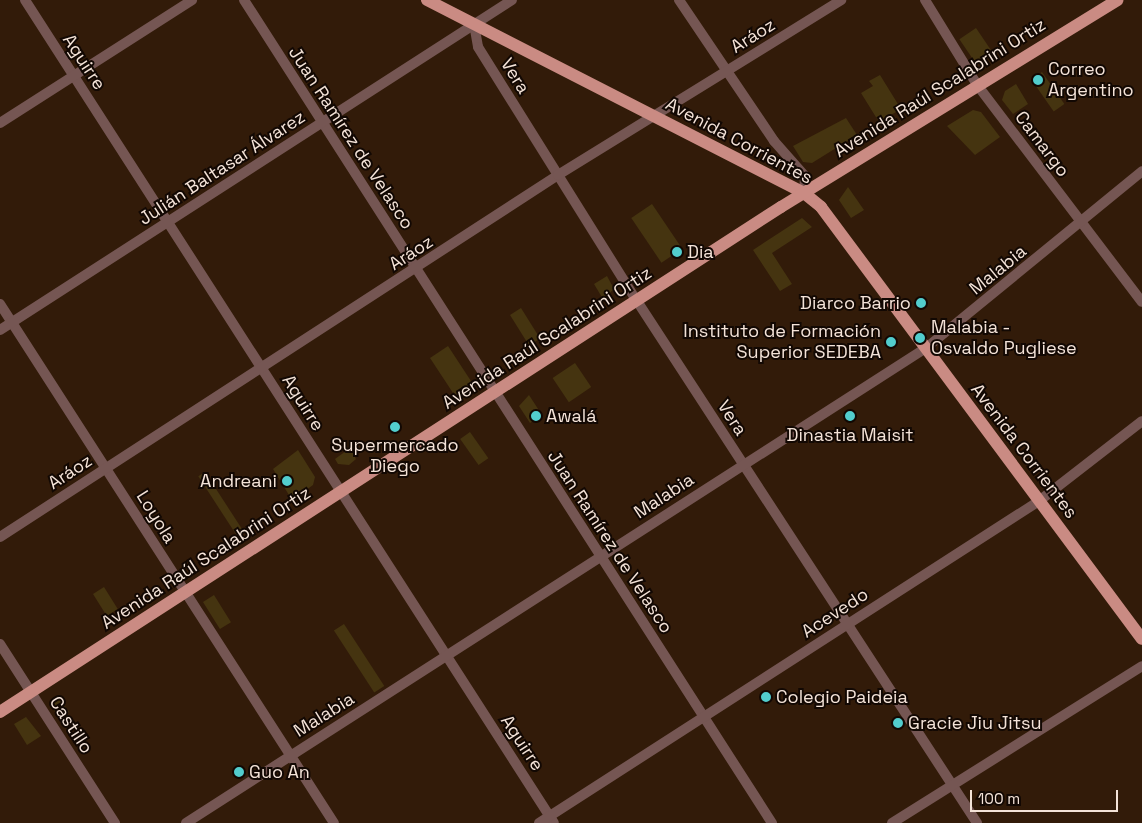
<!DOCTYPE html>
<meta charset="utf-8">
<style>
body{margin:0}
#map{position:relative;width:1142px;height:823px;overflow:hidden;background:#321b09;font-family:"Space Grotesk",sans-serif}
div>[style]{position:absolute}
.building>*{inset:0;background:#453410;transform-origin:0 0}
.minor>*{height:10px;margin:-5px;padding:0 5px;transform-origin:5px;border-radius:5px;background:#755653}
.major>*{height:12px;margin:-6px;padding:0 6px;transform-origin:6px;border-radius:6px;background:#ca8b83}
.dots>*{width:14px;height:14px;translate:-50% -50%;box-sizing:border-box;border:2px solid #120803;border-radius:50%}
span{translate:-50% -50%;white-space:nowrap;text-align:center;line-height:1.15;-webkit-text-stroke:4px #120803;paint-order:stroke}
.street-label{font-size:18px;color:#f4e3d8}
.poi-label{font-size:18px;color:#f4e3d8}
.left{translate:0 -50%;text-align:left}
.right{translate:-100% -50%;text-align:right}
.scale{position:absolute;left:970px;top:790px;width:148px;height:22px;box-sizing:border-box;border:2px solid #f4e3d8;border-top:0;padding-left:6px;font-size:15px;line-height:18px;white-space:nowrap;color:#f4e3d8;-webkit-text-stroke:4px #120803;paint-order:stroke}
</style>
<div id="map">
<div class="building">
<div style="left:976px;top:28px;width:30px;height:20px;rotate:56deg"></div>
<div style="left:1042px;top:72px;width:39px;height:13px;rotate:55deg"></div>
<div style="clip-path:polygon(880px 75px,901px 109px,879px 122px,861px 93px,873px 86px,869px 81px)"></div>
<div style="clip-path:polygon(1016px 84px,1028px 104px,1013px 114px,1002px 100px,1005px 91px)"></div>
<div style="clip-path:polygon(973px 110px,981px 112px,1000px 137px,975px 155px,947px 126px)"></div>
<div style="clip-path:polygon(846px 118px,857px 135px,812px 163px,803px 162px,793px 146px)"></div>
<div style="clip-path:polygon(848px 187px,864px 210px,851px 218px,839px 200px)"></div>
<div style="left:652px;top:204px;width:54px;height:25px;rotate:56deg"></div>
<div style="clip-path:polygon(802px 218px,812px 227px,772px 253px,792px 284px,780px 291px,753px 250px)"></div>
<div style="clip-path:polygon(607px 276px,614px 289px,603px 299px,594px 284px)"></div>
<div style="left:521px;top:308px;width:36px;height:13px;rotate:58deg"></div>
<div style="clip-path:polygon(448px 346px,471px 381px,469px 387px,455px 396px,430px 358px)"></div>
<div style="left:575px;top:363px;width:29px;height:27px;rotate:56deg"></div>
<div style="clip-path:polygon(529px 395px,542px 415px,530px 423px,519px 406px)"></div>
<div style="left:470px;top:432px;width:32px;height:12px;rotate:55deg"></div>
<div style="clip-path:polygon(350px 448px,356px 459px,349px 465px,338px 464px,335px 459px)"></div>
<div style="clip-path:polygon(298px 450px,315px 477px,313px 485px,292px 500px,273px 469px)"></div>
<div style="left:205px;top:472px;width:70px;height:8px;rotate:57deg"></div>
<div style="left:104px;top:587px;width:26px;height:13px;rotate:58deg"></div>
<div style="left:214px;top:595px;width:32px;height:13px;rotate:58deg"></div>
<div style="left:344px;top:624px;width:74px;height:12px;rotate:57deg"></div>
<div style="clip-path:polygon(58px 696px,69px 712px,59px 718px,50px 705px)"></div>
<div style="clip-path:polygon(26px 717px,41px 736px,27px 745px,14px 724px)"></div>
</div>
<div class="minor">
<div style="left:25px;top:0;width:978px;rotate:57.27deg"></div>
<div style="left:244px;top:0;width:978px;rotate:57.32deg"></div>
<div style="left:679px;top:0;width:170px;rotate:56deg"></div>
<div style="left:774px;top:141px;width:47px;rotate:48.5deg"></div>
<div style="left:805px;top:176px;width:17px;rotate:93deg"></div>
<div style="left:925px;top:0;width:101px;rotate:58.4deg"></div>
<div style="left:978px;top:86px;width:271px;rotate:52.8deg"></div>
<div style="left:474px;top:24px;width:23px;rotate:80deg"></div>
<div style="left:478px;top:47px;width:300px;rotate:58deg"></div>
<div style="left:637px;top:301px;width:623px;rotate:56.92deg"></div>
<div style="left:0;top:123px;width:228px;rotate:-32.6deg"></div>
<div style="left:0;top:304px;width:617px;rotate:57.24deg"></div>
<div style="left:0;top:330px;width:609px;rotate:-32.8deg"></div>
<div style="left:0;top:537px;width:665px;rotate:-32.97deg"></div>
<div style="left:558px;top:175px;width:333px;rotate:-31.7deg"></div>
<div style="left:0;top:644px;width:213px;rotate:57.3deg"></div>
<div style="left:186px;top:823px;width:879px;rotate:-32.7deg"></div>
<div style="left:926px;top:348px;width:279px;rotate:-39.3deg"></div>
<div style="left:539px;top:823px;width:595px;rotate:-32.78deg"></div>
<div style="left:1039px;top:501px;width:130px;rotate:-37.8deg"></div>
<div style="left:892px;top:823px;width:295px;rotate:-32.1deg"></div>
</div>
<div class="major">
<div style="left:427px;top:0;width:424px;rotate:27.1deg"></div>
<div style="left:804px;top:193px;width:22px;rotate:39deg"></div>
<div style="left:821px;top:207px;width:538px;rotate:53.39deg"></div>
<div style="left:0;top:712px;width:930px;rotate:-32.89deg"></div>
<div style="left:781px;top:207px;width:395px;rotate:-31.6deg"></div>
</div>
<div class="dots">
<div style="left:1038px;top:80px;background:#52cdcd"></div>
<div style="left:677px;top:252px;background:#52cdcd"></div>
<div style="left:921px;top:303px;background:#52cdcd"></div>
<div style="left:920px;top:338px;background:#52cdcd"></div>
<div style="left:891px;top:342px;background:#52cdcd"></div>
<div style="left:536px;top:416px;background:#52cdcd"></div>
<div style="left:850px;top:416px;background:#52cdcd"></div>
<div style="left:395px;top:427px;background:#52cdcd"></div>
<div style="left:287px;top:481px;background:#52cdcd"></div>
<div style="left:766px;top:697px;background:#52cdcd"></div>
<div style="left:898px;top:723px;background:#52cdcd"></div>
<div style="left:239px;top:772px;background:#52cdcd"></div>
</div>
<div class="street-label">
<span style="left:753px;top:36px;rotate:-32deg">Aráoz</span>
<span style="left:84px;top:62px;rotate:57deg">Aguirre</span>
<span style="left:515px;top:76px;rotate:58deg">Vera</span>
<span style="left:940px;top:88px;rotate:-32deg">Avenida Raúl Scalabrini Ortiz</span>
<span style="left:351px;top:138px;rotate:57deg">Juan Ramírez de Velasco</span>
<span style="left:739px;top:141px;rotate:28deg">Avenida Corrientes</span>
<span style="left:1042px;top:144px;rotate:53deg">Camargo</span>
<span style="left:222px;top:168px;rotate:-33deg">Julián Baltasar Álvarez</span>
<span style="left:411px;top:253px;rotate:-33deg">Aráoz</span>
<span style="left:998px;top:270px;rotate:-39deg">Malabia</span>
<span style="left:547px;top:338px;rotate:-33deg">Avenida Raúl Scalabrini Ortiz</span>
<span style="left:303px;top:403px;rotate:58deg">Aguirre</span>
<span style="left:732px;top:418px;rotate:57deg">Vera</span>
<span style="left:1024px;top:451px;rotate:53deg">Avenida Corrientes</span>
<span style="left:70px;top:472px;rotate:-33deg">Aráoz</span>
<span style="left:664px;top:496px;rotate:-33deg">Malabia</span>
<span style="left:156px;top:517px;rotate:58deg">Loyola</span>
<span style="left:610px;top:542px;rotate:57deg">Juan Ramírez de Velasco</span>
<span style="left:206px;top:558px;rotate:-33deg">Avenida Raúl Scalabrini Ortiz</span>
<span style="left:835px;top:613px;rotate:-33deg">Acevedo</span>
<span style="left:324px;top:715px;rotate:-32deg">Malabia</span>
<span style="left:71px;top:725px;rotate:57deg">Castillo</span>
<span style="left:522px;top:743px;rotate:57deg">Aguirre</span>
</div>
<div class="poi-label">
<span class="left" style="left:1048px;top:80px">Correo<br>Argentino</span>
<span class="left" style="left:687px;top:252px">Dia</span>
<span class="right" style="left:911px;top:303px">Diarco Barrio</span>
<span class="left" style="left:931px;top:338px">Malabia -<br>Osvaldo Pugliese</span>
<span class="right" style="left:881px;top:342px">Instituto de Formación<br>Superior SEDEBA</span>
<span class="left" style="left:546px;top:416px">Awalá</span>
<span style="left:850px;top:435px">Dinastia Maisit</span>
<span style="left:395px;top:456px">Supermercado<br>Diego</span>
<span class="right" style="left:277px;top:481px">Andreani</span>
<span class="left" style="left:776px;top:697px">Colegio Paideia</span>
<span class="left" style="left:908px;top:723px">Gracie Jiu Jitsu</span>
<span class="left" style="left:249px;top:772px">Guo An</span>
</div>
<div class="scale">100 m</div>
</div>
